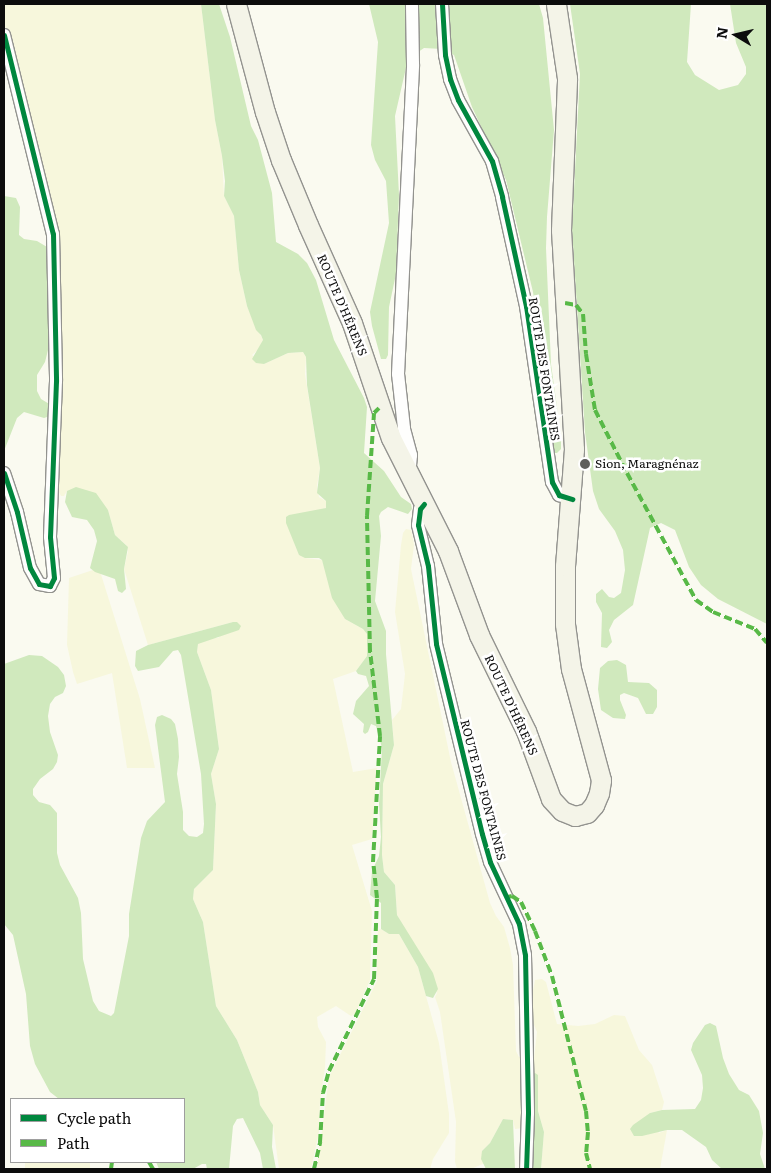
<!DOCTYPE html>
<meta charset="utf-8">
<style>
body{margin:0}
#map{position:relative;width:771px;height:1173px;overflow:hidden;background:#fafaf0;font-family:Literata,serif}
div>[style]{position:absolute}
.farmland>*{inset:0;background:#f7f7dc;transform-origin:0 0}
.forest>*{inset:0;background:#d0e9bd}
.roads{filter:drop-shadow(1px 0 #93938f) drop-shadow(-1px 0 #93938f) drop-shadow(0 1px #93938f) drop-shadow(0 -1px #93938f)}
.street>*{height:12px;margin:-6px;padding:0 6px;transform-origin:6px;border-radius:6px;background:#fefefd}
.secondary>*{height:19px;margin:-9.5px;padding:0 9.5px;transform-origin:9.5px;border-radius:9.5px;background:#f4f4e8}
.quiet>*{height:4px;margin-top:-2px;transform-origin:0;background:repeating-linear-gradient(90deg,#58b947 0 8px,transparent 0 12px)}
.cycleway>*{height:5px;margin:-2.5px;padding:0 2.5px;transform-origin:2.5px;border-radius:2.5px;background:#00873e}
.dots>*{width:14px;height:14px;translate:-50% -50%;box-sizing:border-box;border:2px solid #fff;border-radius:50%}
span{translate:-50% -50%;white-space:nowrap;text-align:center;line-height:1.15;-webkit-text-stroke:5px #fff;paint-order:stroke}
.street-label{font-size:12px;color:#0c0c0c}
.poi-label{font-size:12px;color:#0c0c0c}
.left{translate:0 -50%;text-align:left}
.frame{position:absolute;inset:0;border:5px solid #0c0c0c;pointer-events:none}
.legend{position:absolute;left:10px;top:1098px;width:175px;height:65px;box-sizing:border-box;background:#fff;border:1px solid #9e9e9e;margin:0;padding:6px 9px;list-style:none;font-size:15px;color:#0c0c0c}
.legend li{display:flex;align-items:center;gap:10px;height:25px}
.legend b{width:25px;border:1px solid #9e9e9e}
.north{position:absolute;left:711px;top:10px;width:50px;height:50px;-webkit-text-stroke:4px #fff;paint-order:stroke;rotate:279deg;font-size:14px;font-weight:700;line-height:20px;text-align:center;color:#0c0c0c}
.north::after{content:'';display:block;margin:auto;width:18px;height:22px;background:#0c0c0c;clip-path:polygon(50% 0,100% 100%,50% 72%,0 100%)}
</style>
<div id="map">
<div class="farmland">
<div style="clip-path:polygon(4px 4px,201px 4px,215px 120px,222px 156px,224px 196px,234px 216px,239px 270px,247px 306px,263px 340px,260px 348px,252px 355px,264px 364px,288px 353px,303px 352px,306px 357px,305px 374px,320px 468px,317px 486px,319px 497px,326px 501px,327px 505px,326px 508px,318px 511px,305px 558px,322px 560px,345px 619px,363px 629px,367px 634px,367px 656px,356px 671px,333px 679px,353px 772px,377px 768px,372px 839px,352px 845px,372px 911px,370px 980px,355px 1014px,351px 1016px,336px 1006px,317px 1017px,318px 1027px,326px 1042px,325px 1068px,320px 1100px,319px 1132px,311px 1169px,279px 1169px,273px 1125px,260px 1105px,258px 1092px,237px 1040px,216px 1006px,203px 922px,193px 899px,194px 889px,213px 870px,216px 804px,211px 774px,219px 749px,211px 690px,197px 652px,198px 643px,210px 638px,218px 638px,233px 622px,148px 645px,124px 569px,128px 551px,126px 545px,115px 535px,108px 510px,67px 491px,64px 496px,61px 496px,56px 486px,59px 288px,28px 119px,4px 22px)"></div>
<div style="clip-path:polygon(406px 529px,411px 530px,412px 534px,414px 545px,411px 569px,451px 762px,490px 903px,496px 916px,504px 927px,510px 948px,513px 965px,516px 1051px,519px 1057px,534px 1058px,537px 1032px,532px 1020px,532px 996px,535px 980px,542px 979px,546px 982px,557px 1024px,578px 1026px,595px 1024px,614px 1015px,625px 1016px,639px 1050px,652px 1065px,664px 1102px,662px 1110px,650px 1113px,659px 1133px,667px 1130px,660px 1169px,541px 1169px,544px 1132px,538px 1111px,538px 1075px,531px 1127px,515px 1129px,513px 1120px,503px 1119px,490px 1143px,482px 1151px,485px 1163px,471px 1169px,457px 1169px,455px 1162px,456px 1122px,440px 1012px,435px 997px,437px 993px,397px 915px,395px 885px,384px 872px,382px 855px,383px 784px,394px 745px,392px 720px,401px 709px,405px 674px,395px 612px,401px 545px,403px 533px)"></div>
<div style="clip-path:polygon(99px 568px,140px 699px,155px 768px,127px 768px,112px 673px,77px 684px,73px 672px,67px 645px,69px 578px)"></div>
<div style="clip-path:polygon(381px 929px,389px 934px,399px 934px,418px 967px,439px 1043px,449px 1114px,449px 1133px,433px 1159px,430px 1169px,317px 1169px,329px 1077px,377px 981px,377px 950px,378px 930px)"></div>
<div style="left:25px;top:1162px;width:65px;height:7px"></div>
</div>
<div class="forest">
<div style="clip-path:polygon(201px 4px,219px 4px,230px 37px,251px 126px,258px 140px,272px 193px,276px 242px,298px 254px,307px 263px,316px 280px,334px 340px,364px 398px,367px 407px,364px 453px,384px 471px,401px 497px,411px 504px,412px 509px,408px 514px,388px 507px,381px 512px,379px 516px,381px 536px,375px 601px,386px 631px,386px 654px,394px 745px,383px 784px,382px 855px,384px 872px,395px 885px,397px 915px,433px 973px,438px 989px,433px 998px,426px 996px,418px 967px,399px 934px,389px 934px,381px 929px,381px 903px,370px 895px,372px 871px,379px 856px,381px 837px,379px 804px,382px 748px,376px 726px,371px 724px,368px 732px,365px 734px,363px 732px,364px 724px,353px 714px,356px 701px,369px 686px,366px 676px,358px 674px,356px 671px,367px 656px,367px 634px,363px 629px,345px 619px,332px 598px,322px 560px,319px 558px,305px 558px,299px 555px,286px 523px,286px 517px,289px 515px,326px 508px,326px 501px,317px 493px,320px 468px,307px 385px,306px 357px,303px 352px,288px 353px,264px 364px,256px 363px,252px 359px,263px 340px,261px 335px,256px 330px,247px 306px,239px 270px,234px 216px,224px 196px,225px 181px,222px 156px,215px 120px)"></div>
<div style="clip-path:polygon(369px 4px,539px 4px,543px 18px,554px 130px,547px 217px,546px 248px,551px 364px,561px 436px,561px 449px,557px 453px,552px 453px,551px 446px,546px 380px,533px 292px,506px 180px,472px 107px,454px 55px,442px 49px,424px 48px,408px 59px,395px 116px,399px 195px,396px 274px,389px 307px,388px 355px,386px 359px,381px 359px,372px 326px,370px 312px,389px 223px,386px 181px,375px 160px,371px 145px,378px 42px)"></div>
<div style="clip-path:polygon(570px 4px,691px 4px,687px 62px,695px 75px,719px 90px,738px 85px,746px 74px,746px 67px,736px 43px,730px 4px,767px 4px,767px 624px,718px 599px,701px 585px,689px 567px,675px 530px,661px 523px,650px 528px,633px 605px,614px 620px,609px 630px,612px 642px,607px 648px,601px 647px,602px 613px,596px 602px,596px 594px,602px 589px,609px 597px,614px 598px,621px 593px,625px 570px,623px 550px,615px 531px,599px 509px,593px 491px,585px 432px,572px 229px,580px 74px)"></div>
<div style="clip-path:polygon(4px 196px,16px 198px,20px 207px,19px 235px,24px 239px,37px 241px,47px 247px,49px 285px,48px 350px,45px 362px,37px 375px,37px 391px,41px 399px,51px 405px,50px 416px,44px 418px,24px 412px,17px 418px,4px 451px)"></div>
<div style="clip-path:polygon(76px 487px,96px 493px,108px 510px,115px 535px,128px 547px,124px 569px,126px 589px,122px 593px,118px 591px,115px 579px,95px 572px,90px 568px,97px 541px,94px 530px,87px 520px,72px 517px,65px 502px,67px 491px)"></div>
<div style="clip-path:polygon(233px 622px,237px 622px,241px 626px,239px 630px,198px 644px,197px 652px,211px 690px,219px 749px,211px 774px,216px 804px,213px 870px,194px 889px,193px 899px,203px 922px,216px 1006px,237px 1040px,258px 1092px,260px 1105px,273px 1125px,272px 1147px,276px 1169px,263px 1169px,260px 1153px,243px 1118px,237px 1119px,233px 1126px,229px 1169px,207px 1169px,206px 1164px,202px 1164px,193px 1169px,159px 1169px,156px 1162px,184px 1162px,184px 1099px,59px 1099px,50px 1092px,35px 1064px,30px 1046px,26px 994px,13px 935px,4px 924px,4px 664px,29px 655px,42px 656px,58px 667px,64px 675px,66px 686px,63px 693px,55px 697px,50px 704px,48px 716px,50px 732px,58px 755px,57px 762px,53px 769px,40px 779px,33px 789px,33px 795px,39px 802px,50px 805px,57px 813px,57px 853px,60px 865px,78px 898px,81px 913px,83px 959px,93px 1001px,99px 1011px,111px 1016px,114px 1013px,129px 936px,129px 914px,141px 838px,147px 821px,165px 802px,155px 725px,157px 717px,162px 715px,171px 719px,175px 724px,178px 739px,179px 757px,177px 774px,183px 812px,183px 830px,189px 836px,197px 837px,203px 833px,204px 824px,201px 774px,181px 655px,178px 650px,173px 651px,159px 667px,138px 671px,135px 666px,136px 651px,148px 645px)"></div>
<div style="clip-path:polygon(617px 660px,626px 665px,628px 682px,649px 683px,657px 690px,657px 707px,653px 714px,646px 714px,638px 698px,624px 693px,620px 695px,620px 700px,626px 715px,625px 719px,613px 718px,601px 710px,598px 689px,600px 668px,608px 661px)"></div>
<div style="clip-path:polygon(710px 1023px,716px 1026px,723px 1058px,729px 1074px,739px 1090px,749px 1095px,759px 1111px,763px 1133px,760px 1154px,765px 1169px,722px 1169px,712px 1160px,706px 1147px,682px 1130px,667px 1130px,642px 1136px,634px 1136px,630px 1129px,633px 1125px,650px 1113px,662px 1110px,695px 1109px,701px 1100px,703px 1088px,702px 1075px,691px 1050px,693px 1043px,705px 1025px)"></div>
<div style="clip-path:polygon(535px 1073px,538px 1075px,538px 1111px,544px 1132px,541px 1169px,529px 1169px,532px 1074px)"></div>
<div style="clip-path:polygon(503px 1119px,513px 1120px,515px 1169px,486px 1169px,481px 1159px,482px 1151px,490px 1143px)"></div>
</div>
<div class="roads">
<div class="street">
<div style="left:442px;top:4px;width:51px;rotate:86.6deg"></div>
<div style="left:445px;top:55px;width:25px;rotate:78deg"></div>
<div style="left:450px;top:79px;width:22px;rotate:69deg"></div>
<div style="left:458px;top:100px;width:70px;rotate:60.9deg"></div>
<div style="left:492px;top:161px;width:37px;rotate:74deg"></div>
<div style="left:502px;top:197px;width:112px;rotate:77.6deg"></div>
<div style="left:526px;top:306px;width:178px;rotate:81.6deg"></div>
<div style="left:552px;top:482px;width:15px;rotate:62deg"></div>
<div style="left:559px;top:495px;width:14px;rotate:17deg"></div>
<div style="left:4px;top:35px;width:205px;rotate:76.2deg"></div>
<div style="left:53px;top:234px;width:147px;rotate:88.8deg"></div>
<div style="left:56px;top:381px;width:156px;rotate:92.2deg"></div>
<div style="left:50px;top:537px;width:41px;rotate:84.4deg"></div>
<div style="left:54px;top:578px;width:9px;rotate:117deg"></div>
<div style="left:50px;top:586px;width:11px;rotate:-170deg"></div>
<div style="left:39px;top:584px;width:18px;rotate:-119deg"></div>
<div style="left:30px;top:568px;width:57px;rotate:-103.1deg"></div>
<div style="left:17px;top:512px;width:41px;rotate:-108.4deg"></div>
<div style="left:405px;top:468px;width:6px;rotate:-31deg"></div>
<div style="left:410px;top:465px;width:10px;rotate:-84deg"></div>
<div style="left:411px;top:455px;width:28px;rotate:-105deg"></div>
<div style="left:404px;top:428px;width:54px;rotate:-96.3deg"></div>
<div style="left:398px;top:374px;width:310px;rotate:-87.2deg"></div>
<div style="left:413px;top:64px;width:60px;rotate:-91deg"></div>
<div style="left:424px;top:504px;width:6px;rotate:129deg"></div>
<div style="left:420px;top:509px;width:16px;rotate:97deg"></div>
<div style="left:418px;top:525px;width:42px;rotate:76.3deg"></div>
<div style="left:428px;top:566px;width:78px;rotate:84.1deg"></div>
<div style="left:436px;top:644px;width:195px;rotate:76.4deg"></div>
<div style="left:482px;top:834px;width:29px;rotate:74deg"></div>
<div style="left:490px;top:862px;width:68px;rotate:64.9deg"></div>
<div style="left:519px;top:924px;width:32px;rotate:79deg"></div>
<div style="left:525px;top:955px;width:158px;rotate:88.9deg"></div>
<div style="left:528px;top:1113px;width:56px;rotate:92deg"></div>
</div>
<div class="secondary">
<div style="left:236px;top:4px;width:112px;rotate:75deg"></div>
<div style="left:265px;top:112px;width:51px;rotate:71.6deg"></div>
<div style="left:281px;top:160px;width:70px;rotate:67.4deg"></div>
<div style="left:308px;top:225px;width:107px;rotate:65.8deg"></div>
<div style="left:352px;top:323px;width:121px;rotate:71.3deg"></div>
<div style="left:391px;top:438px;width:127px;rotate:63.2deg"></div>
<div style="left:448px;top:551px;width:90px;rotate:69.7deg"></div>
<div style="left:479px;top:635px;width:107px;rotate:63.9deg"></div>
<div style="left:526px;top:731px;width:72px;rotate:69.8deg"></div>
<div style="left:551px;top:799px;width:16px;rotate:47deg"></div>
<div style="left:562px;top:811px;width:14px;rotate:21deg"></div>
<div style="left:575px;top:816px;width:12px;rotate:-14deg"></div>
<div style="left:587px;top:813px;width:11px;rotate:-49deg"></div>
<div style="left:594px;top:805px;width:13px;rotate:-67deg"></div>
<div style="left:599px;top:793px;width:13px;rotate:-81deg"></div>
<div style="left:601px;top:780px;width:115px;rotate:-105.1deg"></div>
<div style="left:571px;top:669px;width:45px;rotate:-97.6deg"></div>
<div style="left:565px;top:624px;width:58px;rotate:-90deg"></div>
<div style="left:565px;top:566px;width:117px;rotate:-85.6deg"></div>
<div style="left:574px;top:449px;width:219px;rotate:-93.4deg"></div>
<div style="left:561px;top:230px;width:152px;rotate:-87.7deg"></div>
<div style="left:567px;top:78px;width:75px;rotate:-98.5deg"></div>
</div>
</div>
<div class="quiet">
<div style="left:565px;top:303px;width:11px;rotate:10deg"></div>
<div style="left:576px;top:305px;width:11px;rotate:52deg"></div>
<div style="left:583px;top:314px;width:40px;rotate:85.7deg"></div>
<div style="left:586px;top:354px;width:57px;rotate:80.9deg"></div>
<div style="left:595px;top:410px;width:71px;rotate:63.1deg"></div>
<div style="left:627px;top:473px;width:145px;rotate:61.5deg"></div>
<div style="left:696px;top:600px;width:21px;rotate:35deg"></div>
<div style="left:713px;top:612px;width:45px;rotate:22deg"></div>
<div style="left:755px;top:629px;width:18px;rotate:49deg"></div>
<div style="left:508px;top:897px;width:4px;rotate:-14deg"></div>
<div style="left:512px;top:896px;width:11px;rotate:34deg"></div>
<div style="left:521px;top:902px;width:32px;rotate:64deg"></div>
<div style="left:535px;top:931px;width:48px;rotate:69.3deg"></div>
<div style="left:552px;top:976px;width:139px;rotate:75.9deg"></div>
<div style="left:586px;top:1111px;width:21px;rotate:85deg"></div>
<div style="left:588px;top:1132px;width:21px;rotate:95deg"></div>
<div style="left:586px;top:1153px;width:16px;rotate:76deg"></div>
<div style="left:149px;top:1162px;width:8px;rotate:60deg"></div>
<div style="left:111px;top:1169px;width:7px;rotate:-82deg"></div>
<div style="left:314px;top:1169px;width:28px;rotate:-77deg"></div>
<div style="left:320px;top:1142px;width:49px;rotate:-86.5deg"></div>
<div style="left:323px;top:1093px;width:23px;rotate:-75deg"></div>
<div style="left:329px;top:1071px;width:102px;rotate:-63.9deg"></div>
<div style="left:374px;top:979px;width:81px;rotate:-87.9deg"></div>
<div style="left:377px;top:898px;width:36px;rotate:-96deg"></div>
<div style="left:373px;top:862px;width:126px;rotate:-86.8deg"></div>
<div style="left:380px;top:736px;width:86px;rotate:-96.7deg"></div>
<div style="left:370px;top:651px;width:135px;rotate:-91.3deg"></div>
<div style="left:367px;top:516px;width:103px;rotate:-86.1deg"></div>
<div style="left:374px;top:413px;width:7px;rotate:-45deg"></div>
</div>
<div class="cycleway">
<div style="left:442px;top:4px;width:51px;rotate:86.6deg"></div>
<div style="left:445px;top:55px;width:25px;rotate:78deg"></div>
<div style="left:450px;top:79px;width:22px;rotate:69deg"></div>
<div style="left:458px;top:100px;width:70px;rotate:60.9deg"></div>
<div style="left:492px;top:161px;width:37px;rotate:74deg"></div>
<div style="left:502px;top:197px;width:112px;rotate:77.6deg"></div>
<div style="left:526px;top:306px;width:178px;rotate:81.6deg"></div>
<div style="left:552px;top:482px;width:15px;rotate:62deg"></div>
<div style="left:559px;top:495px;width:14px;rotate:17deg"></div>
<div style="left:4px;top:35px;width:205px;rotate:76.2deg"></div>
<div style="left:53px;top:234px;width:147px;rotate:88.8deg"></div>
<div style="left:56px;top:381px;width:156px;rotate:92.2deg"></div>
<div style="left:50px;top:537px;width:41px;rotate:84.4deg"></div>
<div style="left:54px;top:578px;width:9px;rotate:117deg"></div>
<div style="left:50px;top:586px;width:11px;rotate:-170deg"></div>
<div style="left:39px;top:584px;width:18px;rotate:-119deg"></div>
<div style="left:30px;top:568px;width:57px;rotate:-103.1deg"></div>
<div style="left:17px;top:512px;width:41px;rotate:-108.4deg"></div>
<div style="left:424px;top:504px;width:6px;rotate:129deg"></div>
<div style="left:420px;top:509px;width:16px;rotate:97deg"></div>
<div style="left:418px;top:525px;width:42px;rotate:76.3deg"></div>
<div style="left:428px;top:566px;width:78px;rotate:84.1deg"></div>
<div style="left:436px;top:644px;width:195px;rotate:76.4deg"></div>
<div style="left:482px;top:834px;width:29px;rotate:74deg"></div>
<div style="left:490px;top:862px;width:68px;rotate:64.9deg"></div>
<div style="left:519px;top:924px;width:32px;rotate:79deg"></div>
<div style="left:525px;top:955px;width:158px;rotate:88.9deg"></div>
<div style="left:528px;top:1113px;width:56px;rotate:92deg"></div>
</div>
<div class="dots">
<div style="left:585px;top:464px;background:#5f5f5c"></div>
</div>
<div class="street-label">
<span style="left:342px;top:305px;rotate:67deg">ROUTE D'HÉRENS</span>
<span style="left:544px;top:369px;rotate:81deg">ROUTE DES FONTAINES</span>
<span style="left:511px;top:705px;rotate:65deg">ROUTE D'HÉRENS</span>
<span style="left:483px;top:790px;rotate:75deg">ROUTE DES FONTAINES</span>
</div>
<div class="poi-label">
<span class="left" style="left:595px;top:464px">Sion, Maragnénaz</span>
</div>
<div class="frame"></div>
<ul class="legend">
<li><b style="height:6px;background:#00873e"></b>Cycle path</li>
<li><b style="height:6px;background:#58b947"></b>Path</li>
</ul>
<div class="north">N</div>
</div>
